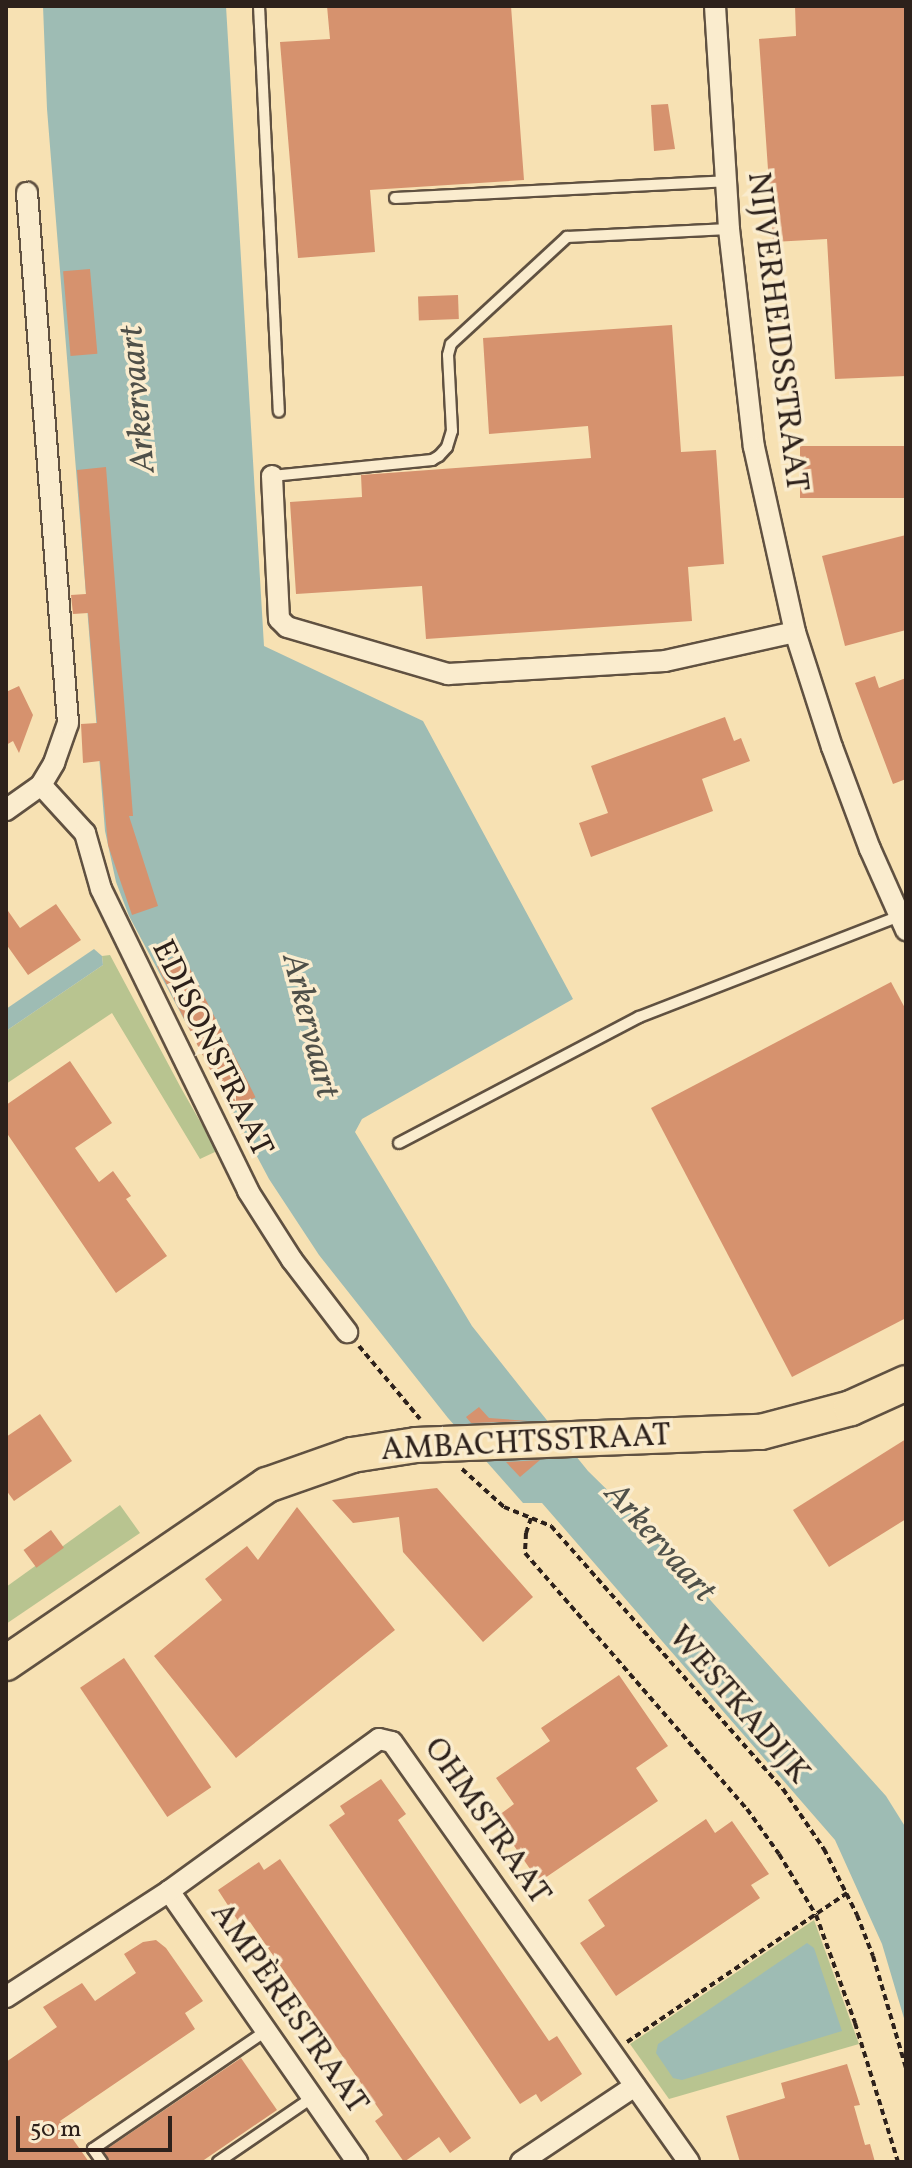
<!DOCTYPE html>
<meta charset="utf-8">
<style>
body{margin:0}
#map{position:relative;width:912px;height:2168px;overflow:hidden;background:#f7e1b3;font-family:Vollkorn,serif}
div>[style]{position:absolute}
.green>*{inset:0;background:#b8c490}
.water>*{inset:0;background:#9ebcb4}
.building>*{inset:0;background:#d6926e;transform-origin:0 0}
.path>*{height:4px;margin-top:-2px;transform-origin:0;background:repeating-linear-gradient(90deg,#2d211b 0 6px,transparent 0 10px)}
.roads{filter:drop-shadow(2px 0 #605141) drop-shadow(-2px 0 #605141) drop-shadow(0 2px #605141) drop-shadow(0 -2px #605141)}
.service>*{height:10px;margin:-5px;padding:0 5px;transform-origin:5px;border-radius:5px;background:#faecce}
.minor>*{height:20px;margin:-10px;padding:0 10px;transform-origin:10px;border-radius:10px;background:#faecce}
.primary>*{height:34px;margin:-17px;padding:0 17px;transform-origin:17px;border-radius:17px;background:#f7e1b3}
span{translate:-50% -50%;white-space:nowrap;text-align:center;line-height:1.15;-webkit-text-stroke:7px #faecce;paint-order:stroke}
.street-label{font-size:32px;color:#2d211b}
.water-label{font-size:34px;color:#4f5049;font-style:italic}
.frame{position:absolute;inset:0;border:8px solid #2d211b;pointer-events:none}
.scale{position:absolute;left:16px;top:2116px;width:156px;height:36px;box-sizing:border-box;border:4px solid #2d211b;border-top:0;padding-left:10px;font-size:24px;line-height:28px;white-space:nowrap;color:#2d211b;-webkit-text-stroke:6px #faecce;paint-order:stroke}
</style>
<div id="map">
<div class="green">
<div style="clip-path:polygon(110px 955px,181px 1088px,217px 1151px,200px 1159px,112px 1013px,6px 1084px,6px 1031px,103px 965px,102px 956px)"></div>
<div style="clip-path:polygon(120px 1505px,140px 1533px,6px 1624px,6px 1587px)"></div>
<div style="clip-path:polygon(814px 1920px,859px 2044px,669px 2099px,630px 2044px)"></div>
</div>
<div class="water">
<div style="clip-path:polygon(43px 6px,226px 6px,264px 646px,423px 721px,573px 999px,362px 1119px,355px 1132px,472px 1326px,533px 1403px,588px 1471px,643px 1525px,886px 1796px,906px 1828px,906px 2025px,882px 1944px,835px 1840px,542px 1503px,523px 1503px,448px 1418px,319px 1255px,269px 1179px,129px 916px,116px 882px,105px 831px,47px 109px)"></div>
<div style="clip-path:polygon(94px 949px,102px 956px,103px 965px,6px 1031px,6px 1009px)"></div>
<div style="clip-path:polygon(807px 1943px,814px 1948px,842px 2031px,682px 2080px,673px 2078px,656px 2053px,658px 2044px)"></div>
</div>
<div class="building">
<div style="clip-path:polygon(327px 6px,511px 6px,524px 180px,370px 190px,375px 252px,298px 258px,280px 42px,330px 39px)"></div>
<div style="clip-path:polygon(795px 6px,906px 6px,906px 376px,835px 379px,827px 239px,773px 242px,759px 39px,796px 36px)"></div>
<div style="clip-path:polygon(668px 104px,675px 149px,654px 151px,651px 105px)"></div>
<div style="left:90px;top:269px;width:85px;height:27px;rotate:85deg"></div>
<div style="left:458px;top:295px;width:24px;height:40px;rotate:88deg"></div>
<div style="clip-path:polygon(672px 325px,681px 452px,716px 450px,724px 564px,688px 567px,692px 621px,426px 639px,422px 586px,296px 594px,290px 502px,362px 497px,361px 475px,591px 458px,588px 426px,489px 434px,483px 338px)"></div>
<div style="left:906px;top:446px;width:52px;height:106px;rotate:90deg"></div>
<div style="clip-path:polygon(106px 467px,133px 816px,129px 816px,158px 906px,132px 915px,108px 845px,100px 761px,83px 763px,81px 724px,97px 723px,88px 613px,73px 614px,71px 595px,86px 594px,77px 470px)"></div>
<div style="clip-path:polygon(906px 535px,906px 630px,845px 646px,822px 556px)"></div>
<div style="clip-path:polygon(875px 676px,879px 688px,906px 678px,906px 779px,893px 784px,855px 683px)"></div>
<div style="clip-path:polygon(19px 686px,33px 715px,19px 753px,13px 741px,6px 745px,6px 692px)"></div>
<div style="clip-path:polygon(725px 717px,734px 741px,741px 738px,750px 761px,702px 779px,713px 811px,591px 857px,579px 823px,608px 813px,591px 766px)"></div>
<div style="clip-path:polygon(56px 904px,81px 940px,28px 975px,6px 944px,6px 908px,20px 928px)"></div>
<div style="left:182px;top:953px;width:162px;height:28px;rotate:63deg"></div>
<div style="clip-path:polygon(891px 982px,906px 1010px,906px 1318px,792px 1377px,651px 1108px)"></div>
<div style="clip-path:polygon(70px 1061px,112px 1123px,75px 1148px,99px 1182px,113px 1171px,131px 1196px,126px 1199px,167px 1256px,116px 1293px,6px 1132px,6px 1105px)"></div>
<div style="clip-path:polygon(479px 1407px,489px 1418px,528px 1421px,471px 1423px,466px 1417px)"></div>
<div style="clip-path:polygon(40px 1414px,72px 1461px,14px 1501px,6px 1490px,6px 1437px)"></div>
<div style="clip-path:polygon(906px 1439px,906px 1519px,829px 1567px,793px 1510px)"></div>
<div style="clip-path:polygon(540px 1460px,520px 1477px,506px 1462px)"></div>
<div style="clip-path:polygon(437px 1488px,533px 1597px,483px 1642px,403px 1552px,399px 1517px,353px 1523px,332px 1500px)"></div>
<div style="clip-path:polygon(297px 1507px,395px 1630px,236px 1758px,154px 1656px,222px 1600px,205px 1579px,247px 1546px,258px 1560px)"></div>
<div style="left:51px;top:1530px;width:22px;height:34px;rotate:54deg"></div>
<div style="left:124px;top:1658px;width:156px;height:53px;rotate:56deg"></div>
<div style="clip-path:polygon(619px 1675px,668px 1746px,636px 1768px,658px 1801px,539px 1882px,495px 1818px,514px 1804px,496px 1778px,550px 1741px,541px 1728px)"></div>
<div style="clip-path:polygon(381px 1779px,406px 1814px,398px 1820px,549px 2041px,557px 2036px,582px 2074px,541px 2102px,536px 2094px,520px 2104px,329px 1825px,345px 1814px,340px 1806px)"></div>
<div style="clip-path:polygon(706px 1819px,715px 1833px,732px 1821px,769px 1874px,751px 1885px,760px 1898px,616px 1996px,580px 1943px,605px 1926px,588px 1900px)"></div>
<div style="clip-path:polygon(280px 1859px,471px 2138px,450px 2153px,439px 2137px,404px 2162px,375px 2121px,383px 2115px,250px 1922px,242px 1927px,218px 1890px,259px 1862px,264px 1870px)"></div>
<div style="clip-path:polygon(156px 1940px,166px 1948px,203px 2001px,185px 2013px,195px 2029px,60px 2121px,89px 2162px,92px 2162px,6px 2162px,6px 2062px,57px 2027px,43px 2007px,82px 1983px,95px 2001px,136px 1973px,124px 1954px,143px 1942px)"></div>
<div style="clip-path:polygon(241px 2058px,277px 2110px,201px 2162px,110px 2162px,104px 2151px)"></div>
<div style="clip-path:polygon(847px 2064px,860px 2105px,854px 2106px,865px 2145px,870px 2144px,875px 2162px,740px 2162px,726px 2116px,785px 2098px,781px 2083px)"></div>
</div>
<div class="path">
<div style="left:359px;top:1346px;width:95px;rotate:50.1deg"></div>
<div style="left:462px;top:1469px;width:57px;rotate:42.1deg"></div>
<div style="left:504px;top:1507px;width:51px;rotate:22deg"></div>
<div style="left:551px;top:1526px;width:351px;rotate:48.6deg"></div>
<div style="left:783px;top:1789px;width:73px;rotate:55.7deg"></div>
<div style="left:824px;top:1849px;width:74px;rotate:63.4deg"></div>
<div style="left:857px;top:1915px;width:44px;rotate:68.7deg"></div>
<div style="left:873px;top:1956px;width:117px;rotate:73.6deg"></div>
<div style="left:531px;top:1518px;width:16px;rotate:108deg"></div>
<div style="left:526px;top:1533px;width:20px;rotate:93deg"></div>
<div style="left:525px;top:1553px;width:339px;rotate:49.1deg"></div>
<div style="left:747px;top:1809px;width:55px;rotate:54.6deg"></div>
<div style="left:779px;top:1854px;width:71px;rotate:58.8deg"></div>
<div style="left:816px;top:1915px;width:115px;rotate:70.1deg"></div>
<div style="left:855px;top:2023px;width:145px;rotate:72.8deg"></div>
<div style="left:627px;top:2042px;width:266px;rotate:-34.1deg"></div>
</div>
<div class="roads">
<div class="service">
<div style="left:259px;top:6px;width:406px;rotate:87.2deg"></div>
<div style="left:395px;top:198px;width:331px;rotate:-2.9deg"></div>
<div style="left:272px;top:476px;width:161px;rotate:-5.7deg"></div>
<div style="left:432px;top:460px;width:8px;rotate:-30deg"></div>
<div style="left:439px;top:456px;width:12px;rotate:-48deg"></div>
<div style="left:447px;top:447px;width:17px;rotate:-73deg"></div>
<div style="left:452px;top:431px;width:76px;rotate:-93deg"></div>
<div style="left:448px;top:355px;width:11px;rotate:-75deg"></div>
<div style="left:451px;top:344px;width:158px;rotate:-42.7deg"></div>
<div style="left:567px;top:237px;width:162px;rotate:-2.8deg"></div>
<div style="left:399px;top:1143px;width:271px;rotate:-27.7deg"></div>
<div style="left:639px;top:1017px;width:279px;rotate:-21.2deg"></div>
<div style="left:102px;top:2162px;width:16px;rotate:-125deg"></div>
<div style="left:93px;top:2149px;width:209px;rotate:-34.3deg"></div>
<div style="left:218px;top:2162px;width:115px;rotate:-34.4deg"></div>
</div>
<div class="minor">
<div style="left:715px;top:6px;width:223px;rotate:86.4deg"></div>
<div style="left:729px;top:229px;width:219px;rotate:83.5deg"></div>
<div style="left:754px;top:447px;width:189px;rotate:77.5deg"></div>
<div style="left:795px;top:632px;width:121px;rotate:72.2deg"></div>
<div style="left:832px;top:747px;width:109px;rotate:69.6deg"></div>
<div style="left:870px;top:849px;width:89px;rotate:66deg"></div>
<div style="left:272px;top:476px;width:143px;rotate:87.2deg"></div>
<div style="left:279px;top:619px;width:11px;rotate:45deg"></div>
<div style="left:287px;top:627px;width:168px;rotate:16.3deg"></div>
<div style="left:448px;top:674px;width:217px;rotate:-3.4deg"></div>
<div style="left:665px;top:661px;width:133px;rotate:-12.6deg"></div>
<div style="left:41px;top:785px;width:65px;rotate:47.5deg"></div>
<div style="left:85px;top:833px;width:58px;rotate:74.1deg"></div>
<div style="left:101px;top:889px;width:336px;rotate:64deg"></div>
<div style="left:248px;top:1191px;width:82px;rotate:57.5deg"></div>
<div style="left:292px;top:1260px;width:91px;rotate:52.6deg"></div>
<div style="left:6px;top:810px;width:43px;rotate:-35.5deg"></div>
<div style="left:41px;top:785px;width:26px;rotate:-59deg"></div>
<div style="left:54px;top:763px;width:42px;rotate:-70.7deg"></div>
<div style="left:68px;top:723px;width:532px;rotate:-94.42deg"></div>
<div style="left:169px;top:1891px;width:330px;rotate:55.2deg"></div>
<div style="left:6px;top:1997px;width:194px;rotate:-33deg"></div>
<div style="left:169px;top:1891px;width:259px;rotate:-35.9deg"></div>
<div style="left:379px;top:1739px;width:13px;rotate:13deg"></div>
<div style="left:392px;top:1742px;width:514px;rotate:54.73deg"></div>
<div style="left:521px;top:2162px;width:137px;rotate:-33.7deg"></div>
</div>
<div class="primary">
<div style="left:6px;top:1663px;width:316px;rotate:-34.3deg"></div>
<div style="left:267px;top:1485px;width:90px;rotate:-19.4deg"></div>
<div style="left:352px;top:1455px;width:65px;rotate:-8.9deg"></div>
<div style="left:416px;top:1445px;width:345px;rotate:-2.2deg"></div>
<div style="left:761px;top:1432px;width:93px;rotate:-14.9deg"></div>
<div style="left:851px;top:1408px;width:60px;rotate:-24.4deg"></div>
</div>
</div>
<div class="street-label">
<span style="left:776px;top:332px;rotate:83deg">NIJVERHEIDSSTRAAT</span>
<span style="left:211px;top:1049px;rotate:64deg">EDISONSTRAAT</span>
<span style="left:526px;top:1444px;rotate:-3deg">AMBACHTSSTRAAT</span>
<span style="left:738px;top:1706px;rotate:49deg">WESTKADIJK</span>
<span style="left:486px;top:1822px;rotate:55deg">OHMSTRAAT</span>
<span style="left:288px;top:2009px;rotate:55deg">AMPÈRESTRAAT</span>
</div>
<div class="water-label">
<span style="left:139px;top:399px;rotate:-95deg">Arkervaart</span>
<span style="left:309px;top:1026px;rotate:76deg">Arkervaart</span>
<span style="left:659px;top:1543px;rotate:48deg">Arkervaart</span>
</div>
<div class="frame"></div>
<div class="scale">50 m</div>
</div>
